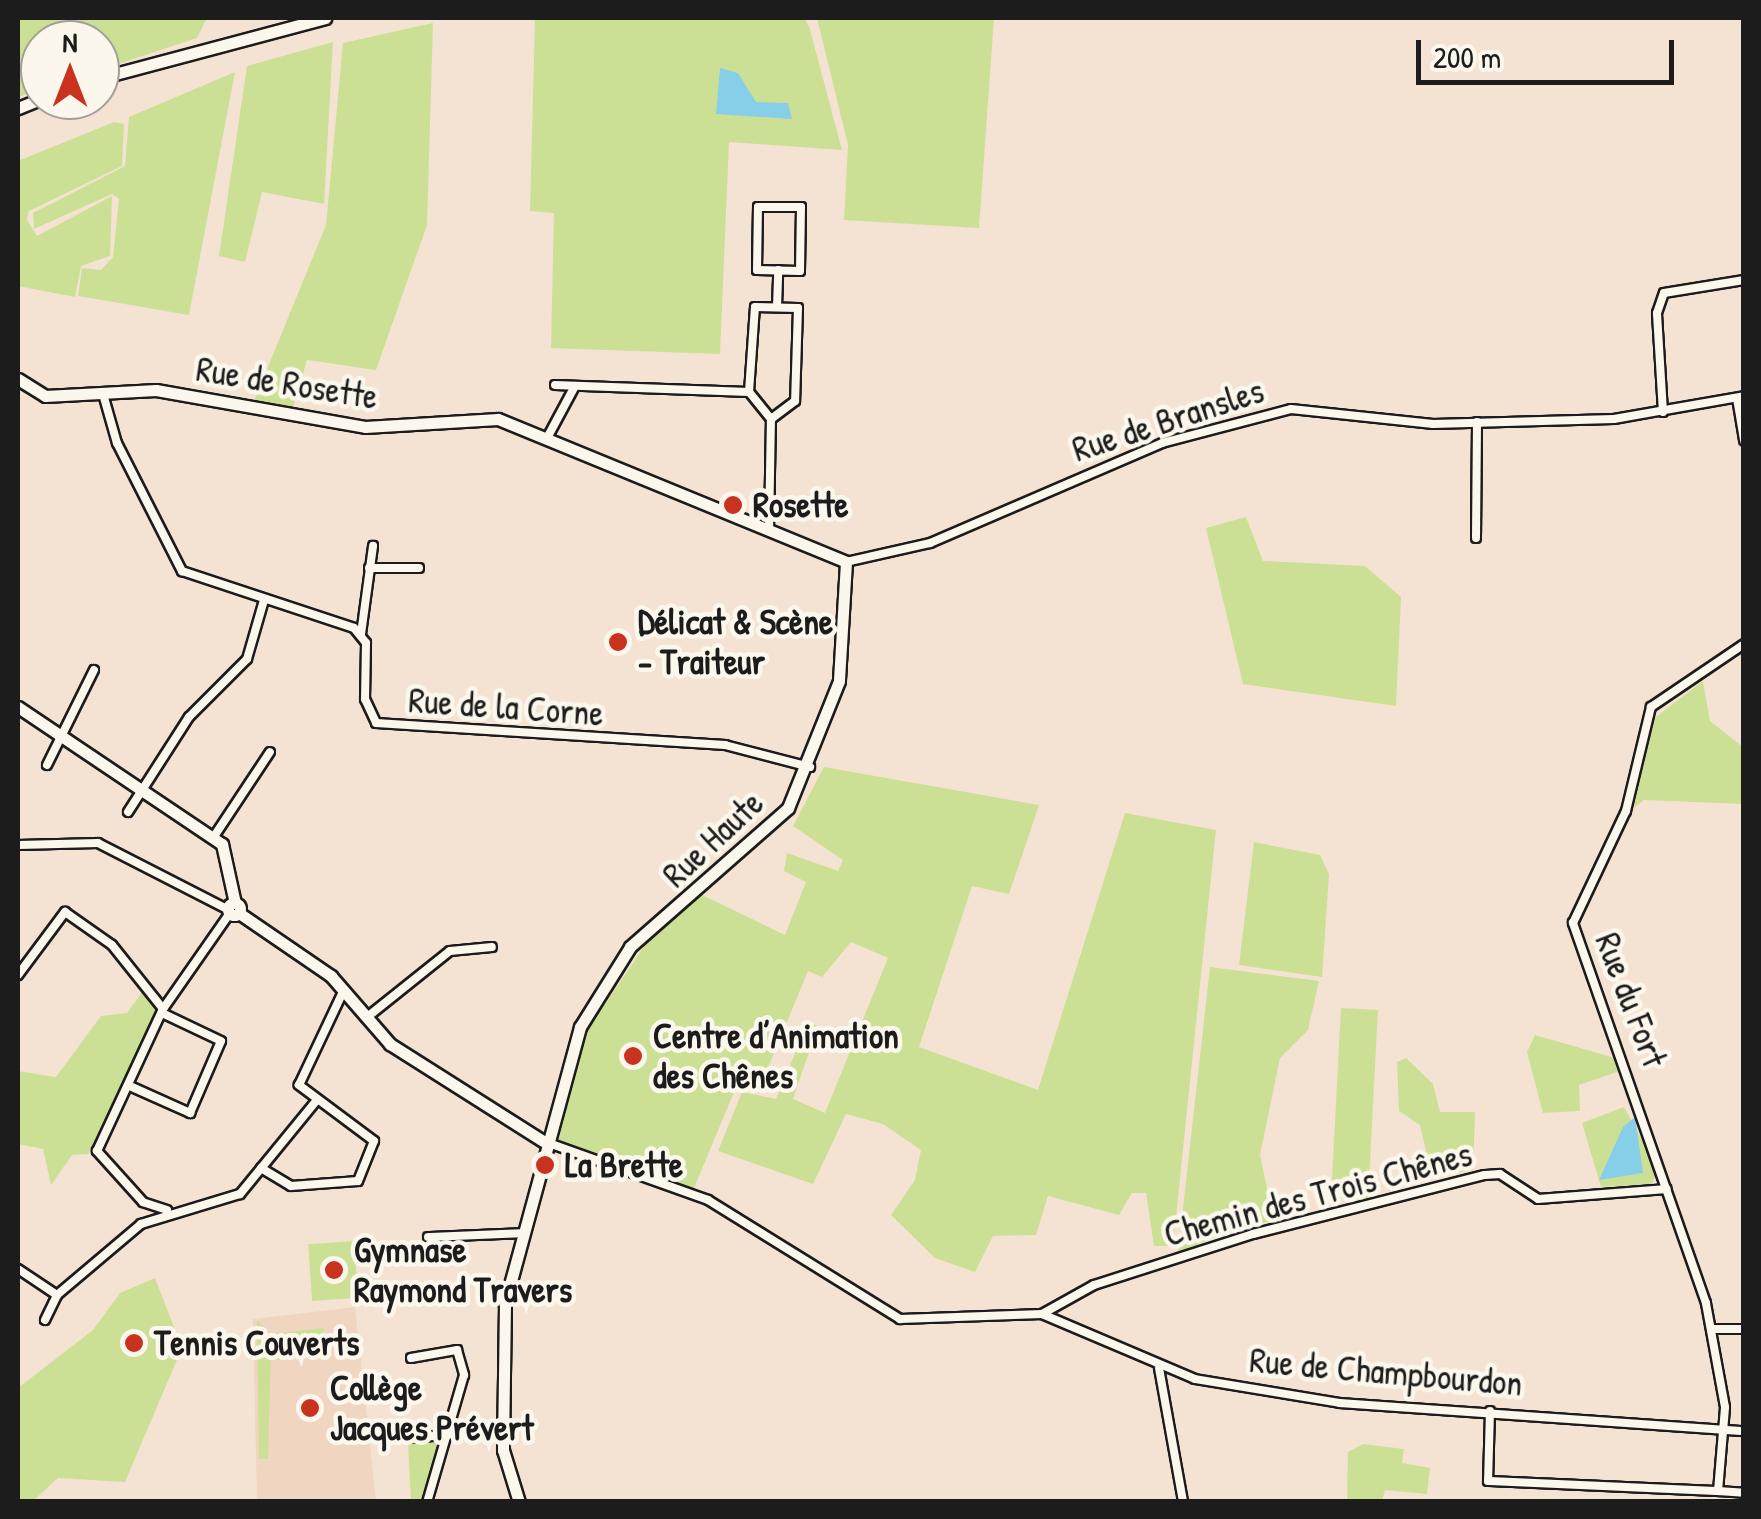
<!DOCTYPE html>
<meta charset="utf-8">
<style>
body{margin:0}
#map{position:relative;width:1761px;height:1519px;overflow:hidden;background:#f4e3d2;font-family:"Patrick Hand",sans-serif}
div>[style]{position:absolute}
.built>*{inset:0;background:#f0d5c0}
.green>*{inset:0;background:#cce095;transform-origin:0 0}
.water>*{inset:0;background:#87cee8}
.roads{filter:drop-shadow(2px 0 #1c1c1c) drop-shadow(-2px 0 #1c1c1c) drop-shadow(0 2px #1c1c1c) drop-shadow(0 -2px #1c1c1c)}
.street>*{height:8px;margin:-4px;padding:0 4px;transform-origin:4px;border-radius:4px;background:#fbf7ec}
.secondary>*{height:11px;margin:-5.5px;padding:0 5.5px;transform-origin:5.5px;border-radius:5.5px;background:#fbf7ec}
.secondary>.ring{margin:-5.5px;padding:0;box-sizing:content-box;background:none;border:11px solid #fbf7ec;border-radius:50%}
.dots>*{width:28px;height:28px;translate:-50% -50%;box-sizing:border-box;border:5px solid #fbf7ec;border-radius:50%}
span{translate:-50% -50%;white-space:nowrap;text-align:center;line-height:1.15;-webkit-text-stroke:9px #fbf7ec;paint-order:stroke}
.street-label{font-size:35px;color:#1c1c1c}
.poi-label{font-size:35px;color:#1c1c1c;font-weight:700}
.left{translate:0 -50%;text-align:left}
.frame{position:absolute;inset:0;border:20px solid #1c1c1c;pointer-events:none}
.north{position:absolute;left:20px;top:20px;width:100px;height:100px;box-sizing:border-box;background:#fbf7ec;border:2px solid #a29f99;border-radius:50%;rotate:0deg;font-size:28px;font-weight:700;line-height:40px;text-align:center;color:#1c1c1c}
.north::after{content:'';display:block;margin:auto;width:35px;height:45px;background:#c8321e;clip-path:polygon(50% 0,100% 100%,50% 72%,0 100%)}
.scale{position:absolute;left:1416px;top:40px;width:258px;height:45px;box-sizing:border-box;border:5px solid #1c1c1c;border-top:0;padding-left:12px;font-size:30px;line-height:35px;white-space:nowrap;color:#1c1c1c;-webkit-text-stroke:8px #fbf7ec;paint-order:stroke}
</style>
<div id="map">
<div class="built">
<div style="clip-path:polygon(355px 1307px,376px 1501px,257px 1501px,253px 1319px)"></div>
</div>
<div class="green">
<div style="clip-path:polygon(18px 18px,207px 18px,197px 38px,100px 70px,100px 40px,40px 40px,40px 90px,18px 97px)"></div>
<div style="clip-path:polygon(535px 18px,804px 18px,809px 26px,842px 150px,729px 142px,720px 354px,551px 348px,554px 213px,530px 211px)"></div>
<div style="clip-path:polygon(817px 18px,994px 18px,979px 228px,844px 220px,848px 145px)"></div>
<div style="clip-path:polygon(433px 23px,427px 225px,376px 370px,307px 360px,292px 411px,252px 406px,326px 225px,343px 43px)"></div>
<div style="clip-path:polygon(333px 42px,324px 204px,262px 192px,245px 262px,219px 256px,247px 66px)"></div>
<div style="clip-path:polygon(235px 72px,189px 315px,78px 296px,82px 268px,101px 270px,113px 257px,119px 199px,112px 194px,34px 229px,33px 213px,125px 166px,129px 117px)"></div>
<div style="clip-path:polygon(114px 122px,124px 124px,122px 166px,29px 211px,27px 220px,37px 236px,112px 196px,110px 256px,81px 266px,75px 297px,18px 286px,18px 161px)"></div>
<div style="clip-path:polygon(1246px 517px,1263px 561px,1365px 566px,1401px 597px,1396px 706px,1243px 684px,1206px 528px)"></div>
<div style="clip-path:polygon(1703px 681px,1710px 721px,1743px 747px,1743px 804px,1644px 800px,1634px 808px,1653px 719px)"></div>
<div style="clip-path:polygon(824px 767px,1039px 805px,1009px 894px,972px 886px,919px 1047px,1038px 1090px,1125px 813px,1216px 830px,1173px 1246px,1154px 1246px,1146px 1193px,1132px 1193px,1119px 1215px,1048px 1196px,1036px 1235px,993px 1236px,975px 1272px,935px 1258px,891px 1215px,915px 1180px,921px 1150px,883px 1124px,846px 1114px,813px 1184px,718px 1151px,742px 1092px,776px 1099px,808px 1022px,818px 1026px,793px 1099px,825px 1113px,888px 958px,851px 942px,822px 977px,808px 971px,758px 1092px,737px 1085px,694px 1188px,550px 1139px,586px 1033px,651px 936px,700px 894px,785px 935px,806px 882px,784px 871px,787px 853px,838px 871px,843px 860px,793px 826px)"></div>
<div style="clip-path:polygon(1254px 842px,1320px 855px,1329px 874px,1322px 977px,1239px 965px)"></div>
<div style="clip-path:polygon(1210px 967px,1319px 981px,1308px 1030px,1280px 1058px,1260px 1155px,1274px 1222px,1247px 1223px,1178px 1253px)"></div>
<div style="clip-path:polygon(146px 987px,158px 1012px,132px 1076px,88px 1154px,72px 1155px,51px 1185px,43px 1149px,18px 1144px,18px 1071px,56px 1077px,101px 1016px,127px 1013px)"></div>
<div style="left:1341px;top:1008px;width:37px;height:190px;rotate:3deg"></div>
<div style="clip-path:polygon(1535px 1035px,1615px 1058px,1620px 1071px,1579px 1085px,1580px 1111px,1543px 1113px,1527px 1052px)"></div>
<div style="clip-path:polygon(1406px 1058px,1433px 1084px,1440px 1112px,1475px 1112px,1473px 1170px,1432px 1177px,1420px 1125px,1399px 1111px,1397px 1062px)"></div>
<div style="clip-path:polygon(1624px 1107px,1658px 1169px,1652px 1184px,1601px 1187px,1582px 1123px)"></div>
<div style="left:354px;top:1241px;width:57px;height:46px;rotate:86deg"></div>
<div style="clip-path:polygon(155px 1278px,182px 1348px,125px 1482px,58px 1478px,33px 1501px,18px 1501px,18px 1388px,93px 1330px,120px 1293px)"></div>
<div style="clip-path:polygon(257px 1320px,271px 1334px,323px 1328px,326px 1354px,274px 1360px,271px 1348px,268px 1459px,259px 1459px)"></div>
<div style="clip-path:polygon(441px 1439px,421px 1501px,411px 1501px,408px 1443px)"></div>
<div style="clip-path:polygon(1363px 1444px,1404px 1449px,1402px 1463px,1430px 1468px,1427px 1494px,1385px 1490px,1382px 1501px,1347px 1501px,1348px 1452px)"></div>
</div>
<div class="water">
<div style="clip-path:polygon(720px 68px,738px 73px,756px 102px,788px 103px,792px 119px,716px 114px)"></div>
<div style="clip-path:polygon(1635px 1117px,1643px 1173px,1599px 1180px,1623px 1127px)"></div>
</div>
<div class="roads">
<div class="street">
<div style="left:758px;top:207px;width:43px"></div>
<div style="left:801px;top:207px;width:64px;rotate:90.9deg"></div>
<div style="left:800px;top:271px;width:43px;rotate:-178.7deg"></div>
<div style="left:757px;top:270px;width:63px;rotate:-89.1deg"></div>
<div style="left:755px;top:307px;width:43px;rotate:1.3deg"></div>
<div style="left:798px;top:308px;width:93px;rotate:91.8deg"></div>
<div style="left:795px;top:401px;width:30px;rotate:143deg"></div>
<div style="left:771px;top:419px;width:35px;rotate:-129deg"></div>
<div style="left:749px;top:392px;width:85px;rotate:-86deg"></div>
<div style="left:777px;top:307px;width:37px;rotate:-88deg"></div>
<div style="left:555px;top:385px;width:194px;rotate:2.1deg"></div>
<div style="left:103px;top:394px;width:51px;rotate:74.1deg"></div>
<div style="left:117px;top:443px;width:144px;rotate:63.1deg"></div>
<div style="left:182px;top:571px;width:181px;rotate:18.3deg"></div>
<div style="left:354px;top:628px;width:19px;rotate:51deg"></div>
<div style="left:366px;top:643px;width:56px;rotate:91deg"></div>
<div style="left:365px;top:699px;width:26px;rotate:65deg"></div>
<div style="left:376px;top:723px;width:350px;rotate:3.6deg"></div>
<div style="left:725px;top:745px;width:88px;rotate:14.5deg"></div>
<div style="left:1737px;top:398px;width:43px;rotate:80.5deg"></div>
<div style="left:1663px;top:412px;width:99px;rotate:-93.5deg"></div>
<div style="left:1657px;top:313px;width:21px;rotate:-71deg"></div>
<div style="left:1664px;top:293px;width:81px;rotate:-9.2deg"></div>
<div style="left:546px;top:440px;width:61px;rotate:-61.8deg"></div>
<div style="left:769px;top:531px;width:112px;rotate:-89deg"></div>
<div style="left:1476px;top:538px;width:116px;rotate:-89.5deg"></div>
<div style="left:846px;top:562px;width:86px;rotate:-12.7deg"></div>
<div style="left:930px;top:543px;width:253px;rotate:-23.3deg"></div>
<div style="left:1162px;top:443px;width:133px;rotate:-14.8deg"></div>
<div style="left:1291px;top:409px;width:143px;rotate:6deg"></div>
<div style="left:1433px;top:424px;width:181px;rotate:-1.6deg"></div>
<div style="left:1614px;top:419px;width:132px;rotate:-10deg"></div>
<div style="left:369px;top:568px;width:50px"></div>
<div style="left:361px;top:634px;width:89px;rotate:-82.2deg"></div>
<div style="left:47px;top:765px;width:106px;rotate:-63.7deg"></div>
<div style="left:128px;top:812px;width:113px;rotate:-57.3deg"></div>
<div style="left:189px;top:717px;width:82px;rotate:-45deg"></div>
<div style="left:247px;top:659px;width:61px;rotate:-73.9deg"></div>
<div style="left:213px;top:838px;width:103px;rotate:-56.5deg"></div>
<div style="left:18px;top:845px;width:80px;rotate:-1.4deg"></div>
<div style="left:98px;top:843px;width:147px;rotate:27.1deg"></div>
<div style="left:18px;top:975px;width:79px;rotate:-53.3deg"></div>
<div style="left:65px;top:912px;width:57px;rotate:35.1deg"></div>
<div style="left:112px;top:945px;width:82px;rotate:51.4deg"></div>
<div style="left:366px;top:1018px;width:107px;rotate:-38.6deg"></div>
<div style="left:450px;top:951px;width:42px;rotate:-5.4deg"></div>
<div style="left:132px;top:1087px;width:64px;rotate:24.1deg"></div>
<div style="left:190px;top:1113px;width:78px;rotate:-66.7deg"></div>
<div style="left:221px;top:1041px;width:65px;rotate:-154.6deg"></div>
<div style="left:546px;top:1142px;width:172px;rotate:19.7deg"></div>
<div style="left:708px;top:1200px;width:226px;rotate:31.8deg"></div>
<div style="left:900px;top:1319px;width:142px;rotate:-2deg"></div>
<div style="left:1042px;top:1314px;width:166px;rotate:23deg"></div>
<div style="left:1195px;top:1379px;width:147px;rotate:9.4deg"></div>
<div style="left:1340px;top:1403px;width:405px;rotate:4deg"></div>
<div style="left:261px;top:1168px;width:35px;rotate:31deg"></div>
<div style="left:291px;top:1186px;width:67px;rotate:-4.3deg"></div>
<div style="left:358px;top:1181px;width:43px;rotate:-68.2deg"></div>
<div style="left:374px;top:1141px;width:94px;rotate:-143.3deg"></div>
<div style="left:299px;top:1085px;width:105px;rotate:-64.7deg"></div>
<div style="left:167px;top:1210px;width:25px;rotate:-162deg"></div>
<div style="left:143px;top:1202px;width:69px;rotate:-132deg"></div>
<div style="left:97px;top:1151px;width:157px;rotate:-65.1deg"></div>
<div style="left:163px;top:1009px;width:117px;rotate:-55.1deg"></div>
<div style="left:428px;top:1237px;width:94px;rotate:-2.4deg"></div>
<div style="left:18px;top:1269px;width:47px;rotate:33.7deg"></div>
<div style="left:57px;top:1295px;width:110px;rotate:-40.2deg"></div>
<div style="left:141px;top:1224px;width:103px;rotate:-16.9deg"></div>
<div style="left:240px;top:1194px;width:120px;rotate:-50.7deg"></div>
<div style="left:1042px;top:1314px;width:60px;rotate:-29.1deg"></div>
<div style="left:1094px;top:1285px;width:167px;rotate:-17.8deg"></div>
<div style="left:1253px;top:1234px;width:239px;rotate:-14.3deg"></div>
<div style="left:1485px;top:1175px;width:15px;rotate:-4deg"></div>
<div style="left:1500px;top:1174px;width:45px;rotate:33.3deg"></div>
<div style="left:1538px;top:1199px;width:129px;rotate:-4.4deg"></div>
<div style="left:45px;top:1320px;width:28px;rotate:-64deg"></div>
<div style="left:1713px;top:1329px;width:31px"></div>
<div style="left:411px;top:1358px;width:47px;rotate:-9.9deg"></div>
<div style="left:457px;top:1350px;width:26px;rotate:74deg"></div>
<div style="left:464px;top:1375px;width:132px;rotate:106.2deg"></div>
<div style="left:1159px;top:1368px;width:136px;rotate:79.8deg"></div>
<div style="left:1490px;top:1411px;width:70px;rotate:91.6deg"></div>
<div style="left:1488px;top:1481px;width:230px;rotate:2.5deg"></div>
<div style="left:1718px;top:1491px;width:84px;rotate:-85.2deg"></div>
<div style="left:1725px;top:1407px;width:106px;rotate:-100.4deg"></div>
<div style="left:1706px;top:1303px;width:403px;rotate:-109.3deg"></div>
<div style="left:1573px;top:923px;width:124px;rotate:-64.7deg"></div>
<div style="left:1626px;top:811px;width:107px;rotate:-76.5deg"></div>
<div style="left:1651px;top:707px;width:112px;rotate:-34.1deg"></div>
<div style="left:405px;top:1438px;width:43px;rotate:-4deg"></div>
<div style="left:1718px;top:1491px;width:26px;rotate:4deg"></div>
</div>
<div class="secondary">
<div style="left:100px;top:78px;width:233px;rotate:-14.9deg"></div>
<div style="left:18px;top:108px;width:24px;rotate:-22deg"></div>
<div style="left:18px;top:379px;width:32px;rotate:32deg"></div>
<div style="left:45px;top:396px;width:111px;rotate:-3.1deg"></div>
<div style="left:156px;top:390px;width:212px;rotate:10deg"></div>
<div style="left:365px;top:427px;width:133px;rotate:-3.4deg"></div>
<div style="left:498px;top:419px;width:376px;rotate:22.3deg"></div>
<div style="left:846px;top:562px;width:119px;rotate:93.4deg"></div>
<div style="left:839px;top:681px;width:137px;rotate:111.9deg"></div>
<div style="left:788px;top:808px;width:210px;rotate:138.7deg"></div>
<div style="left:630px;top:947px;width:94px;rotate:122deg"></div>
<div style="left:580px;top:1027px;width:287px;rotate:105.2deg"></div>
<div style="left:505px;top:1304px;width:146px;rotate:90.8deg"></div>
<div style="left:503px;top:1450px;width:54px;rotate:72.9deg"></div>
<div style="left:18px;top:707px;width:246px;rotate:33.9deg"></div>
<div style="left:222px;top:844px;width:60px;rotate:77.6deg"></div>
<div class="ring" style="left:228px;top:903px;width:1px;height:1px"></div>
<div style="left:239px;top:913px;width:112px;rotate:34.4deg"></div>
<div style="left:331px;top:976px;width:90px;rotate:49.1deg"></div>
<div style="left:390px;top:1044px;width:181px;rotate:32.4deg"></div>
</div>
</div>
<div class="dots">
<div style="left:733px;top:505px;background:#c8321e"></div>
<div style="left:618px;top:642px;background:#c8321e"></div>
<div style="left:633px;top:1056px;background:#c8321e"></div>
<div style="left:545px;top:1165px;background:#c8321e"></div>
<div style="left:334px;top:1270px;background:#c8321e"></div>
<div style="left:134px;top:1343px;background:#c8321e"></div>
<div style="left:310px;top:1408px;background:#c8321e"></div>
</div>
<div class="street-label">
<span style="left:287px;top:383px;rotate:9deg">Rue de Rosette</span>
<span style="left:1168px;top:420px;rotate:-18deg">Rue de Bransles</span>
<span style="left:506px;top:707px;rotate:4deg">Rue de la Corne</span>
<span style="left:713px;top:839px;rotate:-43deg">Rue Haute</span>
<span style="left:1631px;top:1000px;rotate:69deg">Rue du Fort</span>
<span style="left:1318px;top:1194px;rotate:-15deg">Chemin des Trois Chênes</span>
<span style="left:1386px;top:1372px;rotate:5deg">Rue de Champbourdon</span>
</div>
<div class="poi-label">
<span class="left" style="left:753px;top:505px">Rosette</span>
<span class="left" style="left:638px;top:642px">Délicat &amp; Scène<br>- Traiteur</span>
<span class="left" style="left:653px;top:1056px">Centre d’Animation<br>des Chênes</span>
<span class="left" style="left:565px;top:1165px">La Brette</span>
<span class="left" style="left:354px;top:1270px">Gymnase<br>Raymond Travers</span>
<span class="left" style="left:154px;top:1343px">Tennis Couverts</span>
<span class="left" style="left:330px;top:1408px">Collège<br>Jacques Prévert</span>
</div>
<div class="frame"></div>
<div class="north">N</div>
<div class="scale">200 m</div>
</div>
